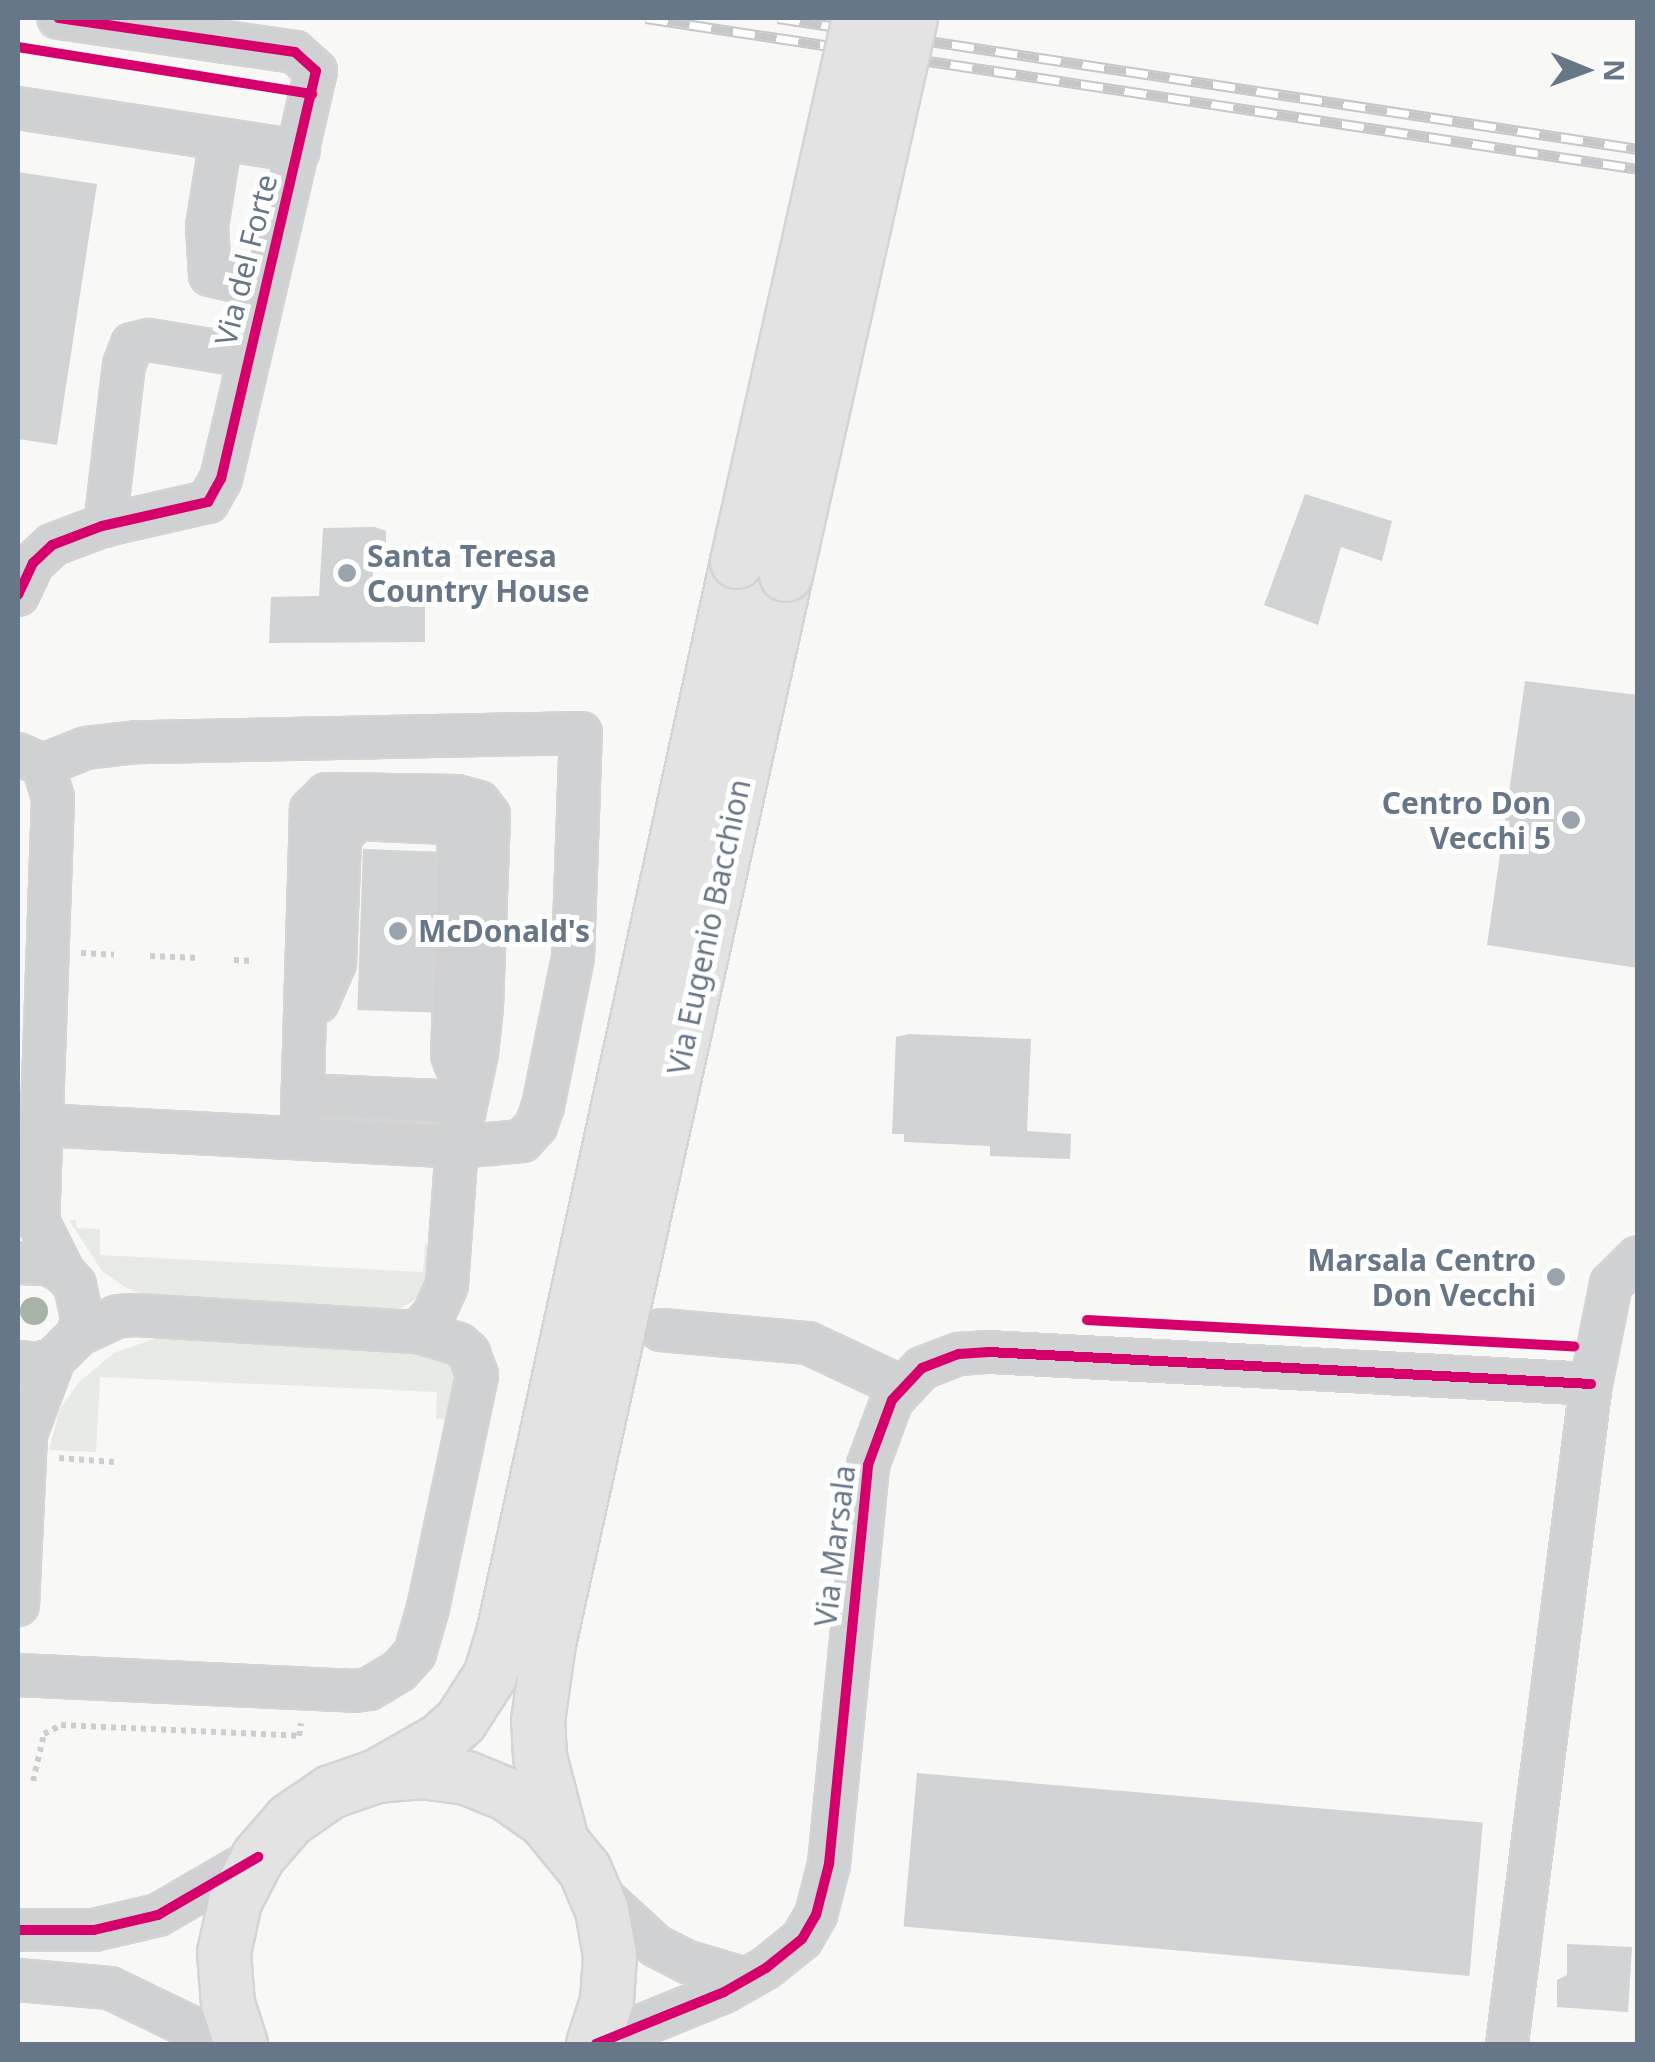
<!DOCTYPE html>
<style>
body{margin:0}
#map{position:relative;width:1655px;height:2062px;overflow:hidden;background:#f8f8f7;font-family:"Noto Sans",sans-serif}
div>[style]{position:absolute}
.green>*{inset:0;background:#e8ebe5}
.building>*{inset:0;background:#d2d3d4;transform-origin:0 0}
.path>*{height:6px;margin-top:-3px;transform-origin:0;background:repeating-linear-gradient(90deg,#cececf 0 5px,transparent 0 10px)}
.roads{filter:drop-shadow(2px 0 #d4d4d5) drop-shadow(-2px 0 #d4d4d5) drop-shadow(0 2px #d4d4d5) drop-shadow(0 -2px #d4d4d5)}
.minor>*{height:40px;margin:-20px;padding:0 20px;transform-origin:20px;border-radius:20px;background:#d0d1d2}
.major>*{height:52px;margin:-26px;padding:0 26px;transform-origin:26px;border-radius:26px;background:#e3e3e3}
.rail>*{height:11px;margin-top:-5.5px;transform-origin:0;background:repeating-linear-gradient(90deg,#fff 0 22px,#c6c7c8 0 44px);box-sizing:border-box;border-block:2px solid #c6c7c8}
.bridges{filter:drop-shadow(2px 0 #d4d4d5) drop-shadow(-2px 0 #d4d4d5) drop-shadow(0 2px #d4d4d5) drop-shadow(0 -2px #d4d4d5)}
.major-bridge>*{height:52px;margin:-26px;padding:0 26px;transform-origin:26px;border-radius:26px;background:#e3e3e3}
.cycleway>*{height:10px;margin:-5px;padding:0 5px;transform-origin:5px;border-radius:5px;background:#d6006c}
.trees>*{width:28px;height:28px;margin:-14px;border-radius:50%;background:#a7b3a6}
.dots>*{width:28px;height:28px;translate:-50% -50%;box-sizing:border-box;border:5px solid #fff;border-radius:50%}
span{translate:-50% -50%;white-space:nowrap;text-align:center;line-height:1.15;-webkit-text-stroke:10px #fff;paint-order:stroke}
.street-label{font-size:30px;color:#687788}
.poi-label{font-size:30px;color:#687788;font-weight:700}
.left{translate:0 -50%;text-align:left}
.right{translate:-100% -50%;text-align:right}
.frame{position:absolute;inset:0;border:20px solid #687788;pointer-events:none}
.north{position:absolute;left:1535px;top:20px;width:100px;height:100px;-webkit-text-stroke:8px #fff;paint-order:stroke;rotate:91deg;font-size:28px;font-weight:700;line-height:40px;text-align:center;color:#687788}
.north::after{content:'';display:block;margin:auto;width:35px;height:45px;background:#687788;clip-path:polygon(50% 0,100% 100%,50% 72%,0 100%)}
</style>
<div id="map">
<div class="green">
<div style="clip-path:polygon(69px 1220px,76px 1220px,77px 1228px,100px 1229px,100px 1255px,423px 1272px,425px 1243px,435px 1250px,425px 1294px,395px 1311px,153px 1299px,123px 1286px,102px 1271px)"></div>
<div style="clip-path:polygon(156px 1338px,439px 1353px,458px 1370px,450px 1420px,436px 1419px,437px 1392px,100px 1377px,96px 1452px,49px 1450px,60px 1409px,79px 1382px,114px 1353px)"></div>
</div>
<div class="building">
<div style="clip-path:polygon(18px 172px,97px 184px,57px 445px,18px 439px)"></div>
<div style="clip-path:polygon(1305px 494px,1392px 521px,1382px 561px,1341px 547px,1318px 625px,1264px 605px)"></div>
<div style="clip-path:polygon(375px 527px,386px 531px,386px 549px,372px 549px,374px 606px,425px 606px,425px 642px,269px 643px,271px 597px,319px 596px,323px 528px)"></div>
<div style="clip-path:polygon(1525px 681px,1638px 695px,1638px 968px,1487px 945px)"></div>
<div style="left:363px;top:849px;width:78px;height:161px;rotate:2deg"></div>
<div style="clip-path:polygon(909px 1034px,1031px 1039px,1027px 1131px,1071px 1134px,1070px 1159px,990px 1156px,990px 1146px,904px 1142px,904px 1134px,892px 1134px,896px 1037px)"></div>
<div style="left:917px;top:1773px;width:568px;height:154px;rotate:5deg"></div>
<div style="clip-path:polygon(1567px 1944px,1632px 1947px,1628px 2012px,1557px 2007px,1557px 1980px,1567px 1975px)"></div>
</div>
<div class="path">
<div style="left:81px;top:953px;width:33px;rotate:3deg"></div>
<div style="left:150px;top:956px;width:50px;rotate:2.3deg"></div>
<div style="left:234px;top:960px;width:18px;rotate:3deg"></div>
<div style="left:59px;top:1458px;width:55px;rotate:4.2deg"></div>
<div style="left:33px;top:1781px;width:48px;rotate:-76.8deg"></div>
<div style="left:44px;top:1734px;width:19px;rotate:-28deg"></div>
<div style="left:61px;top:1725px;width:238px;rotate:2.6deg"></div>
<div style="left:299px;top:1736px;width:13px;rotate:-81deg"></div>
</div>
<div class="roads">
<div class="minor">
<div style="left:18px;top:108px;width:284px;rotate:8.7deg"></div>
<div style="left:221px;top:139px;width:88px;rotate:99.1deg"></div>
<div style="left:207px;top:226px;width:49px;rotate:86.5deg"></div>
<div style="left:210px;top:275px;width:57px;rotate:13.3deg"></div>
<div style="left:105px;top:526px;width:162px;rotate:-83.3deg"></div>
<div style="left:124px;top:365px;width:22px;rotate:-69deg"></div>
<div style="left:132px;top:344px;width:17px;rotate:-13deg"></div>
<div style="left:149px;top:340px;width:99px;rotate:9.3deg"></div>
<div style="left:18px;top:595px;width:35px;rotate:-65deg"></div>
<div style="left:33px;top:563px;width:26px;rotate:-43deg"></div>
<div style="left:52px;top:545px;width:53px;rotate:-20.8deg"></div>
<div style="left:102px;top:526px;width:109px;rotate:-12.8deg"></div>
<div style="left:208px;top:502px;width:26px;rotate:-61deg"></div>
<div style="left:221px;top:479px;width:419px;rotate:-76.9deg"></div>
<div style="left:316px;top:71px;width:28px;rotate:-138deg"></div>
<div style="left:295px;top:52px;width:239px;rotate:-171.8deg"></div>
<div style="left:18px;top:754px;width:27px;rotate:24deg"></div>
<div style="left:43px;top:765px;width:34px;rotate:73deg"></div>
<div style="left:53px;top:798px;width:423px;rotate:92deg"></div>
<div style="left:38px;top:1221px;width:58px;rotate:63.4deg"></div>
<div style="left:318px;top:1002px;width:43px;rotate:-66.4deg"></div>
<div style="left:335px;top:963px;width:126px;rotate:-87.7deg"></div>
<div style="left:340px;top:837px;width:24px;rotate:-48deg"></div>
<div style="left:356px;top:819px;width:91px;rotate:2.5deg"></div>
<div style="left:447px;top:823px;width:18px;rotate:47deg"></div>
<div style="left:459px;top:836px;width:219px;rotate:91.8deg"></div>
<div style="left:452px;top:1055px;width:12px;rotate:70deg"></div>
<div style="left:303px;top:1095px;width:163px;rotate:2.5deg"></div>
<div style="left:41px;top:1125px;width:417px;rotate:3deg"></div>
<div style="left:457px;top:1147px;width:65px;rotate:-5.3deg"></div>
<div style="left:522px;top:1141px;width:21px;rotate:-47deg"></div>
<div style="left:536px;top:1126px;width:21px;rotate:-71deg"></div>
<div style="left:543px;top:1106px;width:152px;rotate:-78.6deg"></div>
<div style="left:573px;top:957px;width:224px;rotate:-88deg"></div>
<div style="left:581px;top:733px;width:444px;rotate:178.8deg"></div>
<div style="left:137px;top:742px;width:51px;rotate:173.3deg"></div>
<div style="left:86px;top:748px;width:46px;rotate:158.4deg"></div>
<div style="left:18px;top:1263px;width:31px;rotate:2deg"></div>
<div style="left:49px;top:1264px;width:17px;rotate:31deg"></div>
<div style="left:64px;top:1273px;width:16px;rotate:47deg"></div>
<div style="left:75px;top:1285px;width:34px;rotate:78deg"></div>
<div style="left:82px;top:1318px;width:17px;rotate:103deg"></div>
<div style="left:78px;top:1335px;width:34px;rotate:135deg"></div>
<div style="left:54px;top:1359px;width:17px;rotate:163deg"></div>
<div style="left:38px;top:1364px;width:20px;rotate:-174deg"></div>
<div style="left:661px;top:1330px;width:148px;rotate:5.1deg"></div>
<div style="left:808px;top:1343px;width:104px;rotate:25.1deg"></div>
<div style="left:78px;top:1335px;width:44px;rotate:-25.4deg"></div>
<div style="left:118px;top:1316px;width:19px;rotate:-3deg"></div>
<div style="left:137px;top:1315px;width:282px;rotate:3.5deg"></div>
<div style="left:418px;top:1332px;width:24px;rotate:-48deg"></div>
<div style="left:434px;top:1314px;width:32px;rotate:-66deg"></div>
<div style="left:447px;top:1285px;width:138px;rotate:-85.9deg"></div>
<div style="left:457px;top:1147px;width:96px;rotate:-78deg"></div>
<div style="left:477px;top:1053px;width:46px;rotate:-83.8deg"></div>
<div style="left:482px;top:1007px;width:192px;rotate:-87.9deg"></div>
<div style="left:489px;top:815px;width:16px;rotate:-128deg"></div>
<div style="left:479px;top:802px;width:23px;rotate:-165deg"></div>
<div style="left:457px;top:796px;width:130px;rotate:-179.1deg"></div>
<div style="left:327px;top:794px;width:23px;rotate:135deg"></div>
<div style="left:311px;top:810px;width:328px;rotate:91.7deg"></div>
<div style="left:18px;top:1605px;width:171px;rotate:-87.3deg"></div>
<div style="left:26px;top:1434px;width:80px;rotate:-69.5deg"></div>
<div style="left:18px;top:1675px;width:337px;rotate:2.7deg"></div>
<div style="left:355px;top:1691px;width:14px;rotate:-8deg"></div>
<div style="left:369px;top:1689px;width:35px;rotate:-31deg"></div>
<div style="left:399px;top:1671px;width:24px;rotate:-48deg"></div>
<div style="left:415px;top:1653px;width:47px;rotate:-73.9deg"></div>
<div style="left:428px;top:1608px;width:238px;rotate:-78.1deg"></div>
<div style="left:477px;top:1375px;width:23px;rotate:-110deg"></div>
<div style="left:469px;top:1353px;width:13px;rotate:-138deg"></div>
<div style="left:459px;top:1344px;width:43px;rotate:-163.7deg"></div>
<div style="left:594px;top:1889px;width:84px;rotate:42.6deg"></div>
<div style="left:656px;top:1946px;width:36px;rotate:27deg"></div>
<div style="left:688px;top:1962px;width:60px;rotate:16.3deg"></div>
<div style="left:18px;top:1930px;width:76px"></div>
<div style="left:94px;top:1930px;width:66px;rotate:-13.2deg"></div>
<div style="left:158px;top:1915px;width:116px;rotate:-30.1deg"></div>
<div style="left:18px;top:1980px;width:92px;rotate:5deg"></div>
<div style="left:110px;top:1988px;width:129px;rotate:25.8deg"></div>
<div style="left:596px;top:2044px;width:138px;rotate:-22.1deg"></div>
<div style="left:724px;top:1992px;width:48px;rotate:-29.7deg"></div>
<div style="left:766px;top:1968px;width:46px;rotate:-38.9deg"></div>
<div style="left:802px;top:1939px;width:28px;rotate:-60deg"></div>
<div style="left:816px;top:1915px;width:53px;rotate:-75.7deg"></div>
<div style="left:829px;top:1864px;width:401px;rotate:-84.4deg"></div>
<div style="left:868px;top:1465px;width:69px;rotate:-69.7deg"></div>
<div style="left:892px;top:1400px;width:44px;rotate:-46.8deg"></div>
<div style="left:922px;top:1368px;width:40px;rotate:-21deg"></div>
<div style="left:959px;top:1354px;width:30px;rotate:-4deg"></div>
<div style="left:989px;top:1352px;width:603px;rotate:3.04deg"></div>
<div style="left:1507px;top:2044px;width:665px;rotate:-82.75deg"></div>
<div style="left:1591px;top:1384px;width:102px;rotate:-78.7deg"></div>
<div style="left:1611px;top:1284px;width:38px;rotate:-45deg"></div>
</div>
<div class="major">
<div style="left:377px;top:1776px;width:73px;rotate:-29.7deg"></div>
<div style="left:440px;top:1740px;width:28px;rotate:-42deg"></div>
<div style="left:461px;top:1721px;width:54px;rotate:-57.2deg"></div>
<div style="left:490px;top:1676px;width:44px;rotate:-72.8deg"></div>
<div style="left:503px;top:1634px;width:1097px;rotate:-77.69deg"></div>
<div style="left:561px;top:1837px;width:83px;rotate:-104.7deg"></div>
<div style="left:540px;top:1757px;width:36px;rotate:-93deg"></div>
<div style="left:538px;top:1721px;width:78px;rotate:-81.9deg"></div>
<div style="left:549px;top:1644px;width:1095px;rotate:-77.5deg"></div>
<div style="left:241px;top:2044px;width:42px;rotate:-108deg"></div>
<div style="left:228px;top:2004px;width:51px;rotate:-94.5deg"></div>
<div style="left:224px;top:1953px;width:52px;rotate:-77.8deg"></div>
<div style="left:235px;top:1902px;width:51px;rotate:-62.9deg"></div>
<div style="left:258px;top:1857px;width:49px;rotate:-49.1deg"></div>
<div style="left:290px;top:1820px;width:50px;rotate:-34.3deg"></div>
<div style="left:331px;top:1792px;width:49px;rotate:-19.2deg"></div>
<div style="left:377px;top:1776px;width:45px;rotate:-5.1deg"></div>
<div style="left:422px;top:1772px;width:45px;rotate:7.6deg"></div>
<div style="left:467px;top:1778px;width:44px;rotate:22.5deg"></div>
<div style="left:508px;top:1795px;width:45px;rotate:35.1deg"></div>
<div style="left:545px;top:1821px;width:63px;rotate:50.8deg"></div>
<div style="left:585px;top:1870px;width:43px;rotate:67deg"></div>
<div style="left:602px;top:1910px;width:47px;rotate:80.1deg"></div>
<div style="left:610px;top:1956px;width:45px;rotate:93.8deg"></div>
<div style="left:607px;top:2001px;width:45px;rotate:108deg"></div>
</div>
</div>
<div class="rail">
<div style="left:646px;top:18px;width:1003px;rotate:8.65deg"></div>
<div style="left:778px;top:18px;width:870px;rotate:8.66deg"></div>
</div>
<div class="bridges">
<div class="major-bridge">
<div style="left:737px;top:562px;width:558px;rotate:-77.36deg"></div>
<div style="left:786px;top:575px;width:571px;rotate:-77.35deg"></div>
</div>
</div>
<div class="cycleway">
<div style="left:18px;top:47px;width:298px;rotate:9.1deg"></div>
<div style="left:18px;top:595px;width:35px;rotate:-65deg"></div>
<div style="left:33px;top:563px;width:26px;rotate:-43deg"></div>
<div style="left:52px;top:545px;width:53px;rotate:-20.8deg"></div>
<div style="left:102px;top:526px;width:109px;rotate:-12.8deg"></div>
<div style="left:208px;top:502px;width:26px;rotate:-61deg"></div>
<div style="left:221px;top:479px;width:419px;rotate:-76.9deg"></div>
<div style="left:316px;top:71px;width:28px;rotate:-138deg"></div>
<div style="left:295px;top:52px;width:239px;rotate:-171.8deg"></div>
<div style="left:1087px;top:1320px;width:488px;rotate:3.1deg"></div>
<div style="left:18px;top:1930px;width:76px"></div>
<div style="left:94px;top:1930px;width:66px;rotate:-13.2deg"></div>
<div style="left:158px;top:1915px;width:116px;rotate:-30.1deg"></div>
<div style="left:596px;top:2044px;width:138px;rotate:-22.1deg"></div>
<div style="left:724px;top:1992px;width:48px;rotate:-29.7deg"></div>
<div style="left:766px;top:1968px;width:46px;rotate:-38.9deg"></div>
<div style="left:802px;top:1939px;width:28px;rotate:-60deg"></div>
<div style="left:816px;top:1915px;width:53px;rotate:-75.7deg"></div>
<div style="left:829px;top:1864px;width:401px;rotate:-84.4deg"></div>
<div style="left:868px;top:1465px;width:69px;rotate:-69.7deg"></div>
<div style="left:892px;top:1400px;width:44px;rotate:-46.8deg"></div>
<div style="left:922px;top:1368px;width:40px;rotate:-21deg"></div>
<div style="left:959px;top:1354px;width:30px;rotate:-4deg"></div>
<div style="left:989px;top:1352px;width:603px;rotate:3.04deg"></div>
</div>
<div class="trees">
<div style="left:34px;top:1311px"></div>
</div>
<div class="dots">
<div style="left:347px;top:573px;background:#9aa4af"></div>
<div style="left:1571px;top:820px;background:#9aa4af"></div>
<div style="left:398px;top:931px;background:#9aa4af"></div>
<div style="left:1556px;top:1277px;background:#9aa4af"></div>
</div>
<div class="street-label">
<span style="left:246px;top:260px;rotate:-76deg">Via del Forte</span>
<span style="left:709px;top:927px;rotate:-78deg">Via Eugenio Bacchion</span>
<span style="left:835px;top:1546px;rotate:-83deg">Via Marsala</span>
</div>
<div class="poi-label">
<span class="left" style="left:367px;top:573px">Santa Teresa<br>Country House</span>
<span class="right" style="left:1551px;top:820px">Centro Don<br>Vecchi 5</span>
<span class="left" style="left:418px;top:931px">McDonald's</span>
<span class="right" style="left:1536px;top:1277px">Marsala Centro<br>Don Vecchi</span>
</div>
<div class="frame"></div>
<div class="north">N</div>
</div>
